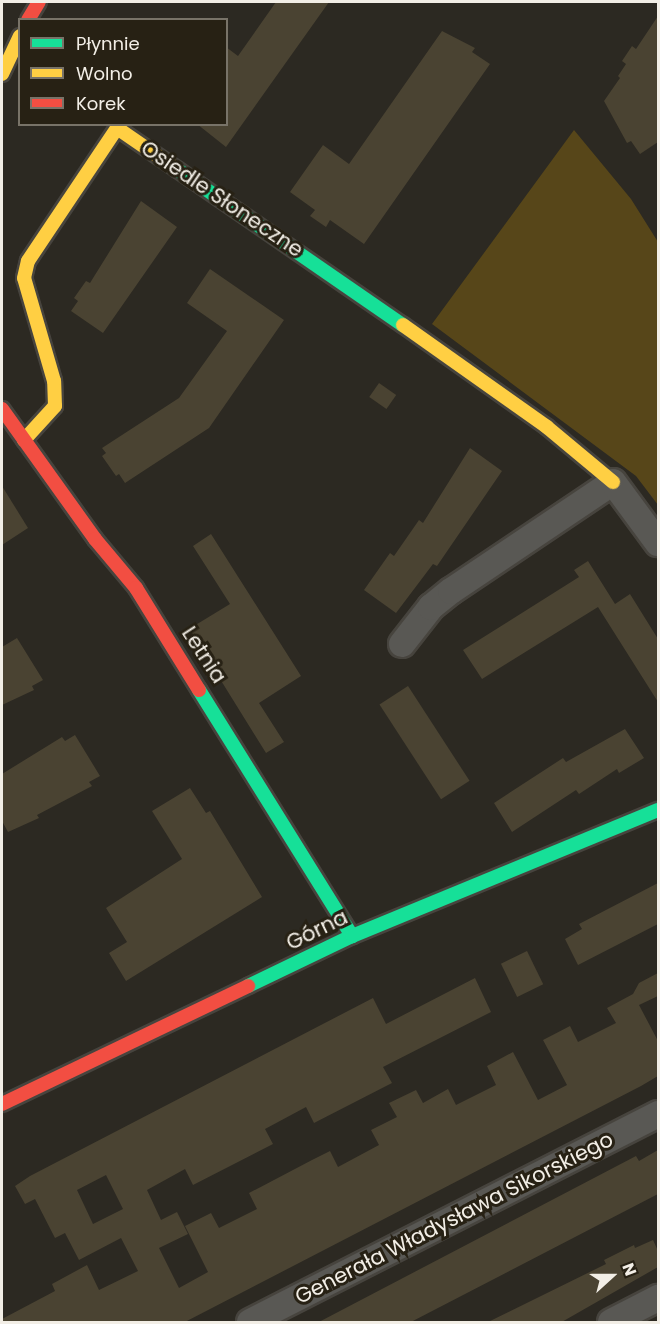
<!DOCTYPE html>
<meta charset="utf-8">
<style>
body{margin:0}
#map{position:relative;width:660px;height:1324px;overflow:hidden;background:#2c2922;font-family:Poppins,sans-serif}
div>[style]{position:absolute}
.green>*{inset:0;background:#574619}
.building>*{inset:0;background:#4a4332;transform-origin:0 0}
.roads{filter:drop-shadow(2px 0 #47443e) drop-shadow(-2px 0 #47443e) drop-shadow(0 2px #47443e) drop-shadow(0 -2px #47443e)}
.street>*{height:26px;margin:-13px;padding:0 13px;transform-origin:13px;border-radius:13px;background:#595854}
.fast>*{height:14px;margin:-7px;padding:0 7px;transform-origin:7px;border-radius:7px;background:#16e098}
.slow>*{height:14px;margin:-7px;padding:0 7px;transform-origin:7px;border-radius:7px;background:#ffcf43}
.jam>*{height:14px;margin:-7px;padding:0 7px;transform-origin:7px;border-radius:7px;background:#f24e42}
span{translate:-50% -50%;white-space:nowrap;text-align:center;line-height:1.15;-webkit-text-stroke:6px #272114;paint-order:stroke}
.street-label{font-size:21px;color:#f2eee6}
.frame{position:absolute;inset:0;border:3px solid #f2eee6;pointer-events:none}
.legend{position:absolute;left:18px;top:18px;width:210px;height:108px;box-sizing:border-box;background:#272114;border:2px solid #787368;margin:0;padding:8px 10px;list-style:none;font-size:18px;color:#f2eee6}
.legend li{display:flex;align-items:center;gap:12px;height:30px}
.legend b{width:30px;border:2px solid #787368}
.north{position:absolute;left:582px;top:1246px;width:60px;height:60px;-webkit-text-stroke:4px #272114;paint-order:stroke;rotate:69deg;font-size:16px;font-weight:700;line-height:24px;text-align:center;color:#f2eee6}
.north::after{content:'';display:block;margin:auto;width:21px;height:27px;background:#f2eee6;clip-path:polygon(50% 0,100% 100%,50% 72%,0 100%)}
</style>
<div id="map">
<div class="green">
<div style="clip-path:polygon(574px 130px,631px 199px,658px 242px,658px 505px,636px 476px,432px 324px)"></div>
</div>
<div class="building">
<div style="clip-path:polygon(276px 2px,329px 2px,226px 147px,197px 124px,226px 124px,226px 47px,238px 56px)"></div>
<div style="clip-path:polygon(658px 16px,658px 142px,640px 154px,631px 141px,627px 143px,604px 101px,620px 78px,618px 76px,626px 64px,622px 61px,632px 46px,636px 49px)"></div>
<div style="clip-path:polygon(442px 31px,475px 48px,472px 52px,490px 64px,364px 244px,330px 220px,326px 227px,310px 216px,315px 210px,290px 192px,323px 145px,349px 164px)"></div>
<div style="clip-path:polygon(141px 201px,177px 227px,103px 333px,71px 311px,78px 301px,74px 298px,86px 281px,90px 283px)"></div>
<div style="clip-path:polygon(210px 269px,284px 320px,209px 428px,125px 483px,119px 474px,116px 476px,102px 456px,106px 453px,102px 448px,179px 398px,227px 331px,187px 303px)"></div>
<div style="left:379px;top:383px;width:21px;height:17px;rotate:35deg"></div>
<div style="clip-path:polygon(470px 448px,502px 471px,437px 566px,433px 564px,396px 613px,364px 590px,390px 553px,394px 556px,419px 520px,423px 523px)"></div>
<div style="clip-path:polygon(2px 486px,28px 528px,2px 545px)"></div>
<div style="clip-path:polygon(211px 534px,301px 676px,259px 703px,284px 742px,266px 753px,189px 629px,230px 604px,193px 546px)"></div>
<div style="clip-path:polygon(588px 561px,615px 604px,630px 594px,658px 639px,658px 702px,598px 607px,482px 679px,463px 650px,579px 577px,574px 570px)"></div>
<div style="clip-path:polygon(17px 638px,43px 680px,32px 686px,34px 690px,2px 705px,2px 647px)"></div>
<div style="left:408px;top:686px;width:113px;height:34px;rotate:57deg"></div>
<div style="clip-path:polygon(625px 729px,644px 758px,619px 773px,617px 769px,579px 794px,576px 790px,512px 832px,494px 803px,563px 758px,566px 762px)"></div>
<div style="clip-path:polygon(75px 735px,100px 776px,89px 782px,92px 786px,37px 815px,39px 818px,8px 832px,2px 821px,2px 774px,62px 737px,65px 741px)"></div>
<div style="clip-path:polygon(190px 788px,206px 813px,210px 811px,262px 897px,126px 981px,109px 953px,127px 942px,106px 908px,182px 859px,152px 811px)"></div>
<div style="clip-path:polygon(658px 883px,658px 924px,578px 965px,565px 939px,582px 929px,579px 924px)"></div>
<div style="left:527px;top:951px;width:37px;height:29px;rotate:64deg"></div>
<div style="clip-path:polygon(evenodd,658px 973px,658px 996px,639px 1005px,658px 1041px,658px 1076px,641px 1086px,183px 1323px,2px 1323px,2px 1319px,55px 1291px,52px 1284px,87px 1265px,99px 1290px,138px 1271px,121px 1238px,79px 1260px,65px 1233px,55px 1238px,35px 1199px,25px 1204px,15px 1186px,30px 1176px,373px 998px,386px 1024px,475px 978px,491px 1012px,383px 1067px,392px 1083px,314px 1123px,306px 1107px,265px 1129px,273px 1144px,193px 1185px,185px 1169px,147px 1190px,161px 1220px,177px 1212px,188px 1234px,159px 1248px,179px 1288px,208px 1272px,185px 1226px,211px 1213px,219px 1228px,257px 1209px,249px 1193px,312px 1160px,330px 1151px,338px 1167px,379px 1145px,371px 1130px,397px 1117px,389px 1103px,416px 1090px,423px 1103px,448px 1089px,456px 1105px,496px 1085px,487px 1066px,513px 1052px,538px 1100px,567px 1085px,543px 1040px,570px 1026px,578px 1042px,616px 1023px,607px 1008px,633px 994px,639px 983px,658px 973px,106px 1175px,123px 1209px,93px 1224px,77px 1190px,106px 1175px)"></div>
<div style="clip-path:polygon(658px 1150px,658px 1194px,409px 1323px,317px 1323px,636px 1156px,639px 1161px)"></div>
<div style="clip-path:polygon(653px 1240px,658px 1251px,658px 1267px,560px 1323px,486px 1323px,606px 1264px,604px 1260px,634px 1245px,635px 1248px)"></div>
</div>
<div class="roads">
<div class="street">
<div style="left:402px;top:644px;width:47px;rotate:-51.9deg"></div>
<div style="left:431px;top:607px;width:26px;rotate:-39deg"></div>
<div style="left:451px;top:591px;width:195px;rotate:-33.9deg"></div>
<div style="left:613px;top:482px;width:76px;rotate:53.6deg"></div>
<div style="left:250px;top:1322px;width:458px;rotate:-27deg"></div>
<div style="left:611px;top:1322px;width:53px;rotate:-27.1deg"></div>
</div>
<div class="fast">
<div style="left:178px;top:170px;width:273px;rotate:34.6deg"></div>
<div style="left:199px;top:690px;width:290px;rotate:58.1deg"></div>
<div style="left:248px;top:986px;width:115px;rotate:-25.7deg"></div>
<div style="left:352px;top:936px;width:331px;rotate:-22.4deg"></div>
</div>
<div class="slow">
<div style="left:2px;top:74px;width:42px;rotate:-64.7deg"></div>
<div style="left:403px;top:325px;width:176px;rotate:35.3deg"></div>
<div style="left:547px;top:427px;width:86px;rotate:39.8deg"></div>
<div style="left:24px;top:440px;width:46px;rotate:-47.6deg"></div>
<div style="left:55px;top:406px;width:25px;rotate:-92deg"></div>
<div style="left:54px;top:381px;width:107px;rotate:-106.2deg"></div>
<div style="left:24px;top:278px;width:17px;rotate:-77deg"></div>
<div style="left:28px;top:261px;width:160px;rotate:-56.2deg"></div>
<div style="left:117px;top:128px;width:74px;rotate:34.5deg"></div>
</div>
<div class="jam">
<div style="left:28px;top:20px;width:21px;rotate:-59deg"></div>
<div style="left:2px;top:409px;width:160px;rotate:54.4deg"></div>
<div style="left:95px;top:539px;width:64px;rotate:50.1deg"></div>
<div style="left:136px;top:588px;width:120px;rotate:58.3deg"></div>
<div style="left:2px;top:1104px;width:273px;rotate:-25.6deg"></div>
</div>
</div>
<div class="street-label">
<span style="left:222px;top:199px;rotate:34deg">Osiedle Słoneczne</span>
<span style="left:204px;top:655px;rotate:57deg">Letnia</span>
<span style="left:317px;top:930px;rotate:-26deg">Górna</span>
<span style="left:454px;top:1218px;rotate:-27deg">Generała Władysława Sikorskiego</span>
</div>
<div class="frame"></div>
<ul class="legend">
<li><b style="height:8px;background:#16e098"></b>Płynnie</li>
<li><b style="height:8px;background:#ffcf43"></b>Wolno</li>
<li><b style="height:8px;background:#f24e42"></b>Korek</li>
</ul>
<div class="north">N</div>
</div>
